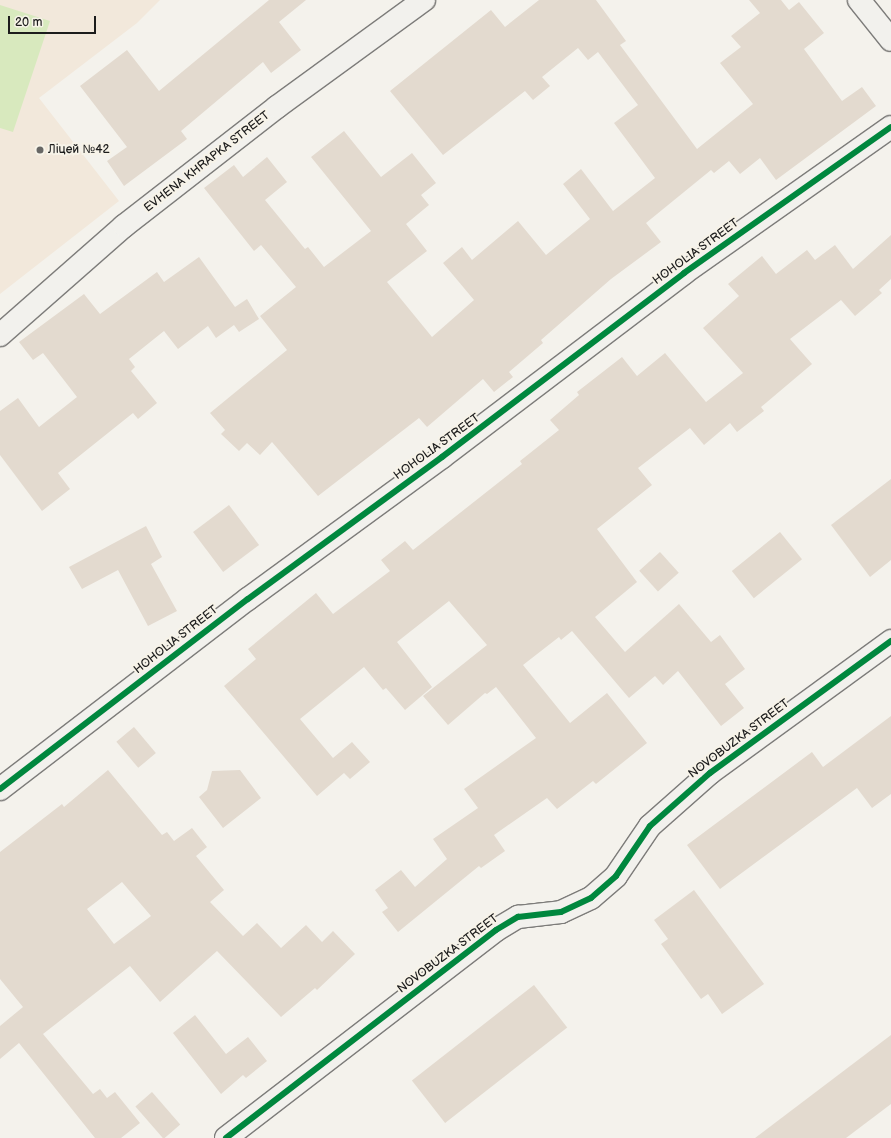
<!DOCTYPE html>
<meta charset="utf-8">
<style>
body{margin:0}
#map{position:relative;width:891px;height:1138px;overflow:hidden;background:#f4f2ec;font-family:"Balsamiq Sans",sans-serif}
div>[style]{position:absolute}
.built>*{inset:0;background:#f2e8db}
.green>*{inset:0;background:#d8e9be}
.building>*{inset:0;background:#e3dacf;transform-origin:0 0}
.roads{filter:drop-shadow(1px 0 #7d7c7a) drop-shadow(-1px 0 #7d7c7a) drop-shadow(0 1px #7d7c7a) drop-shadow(0 -1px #7d7c7a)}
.street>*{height:22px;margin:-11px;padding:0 11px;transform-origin:11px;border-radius:11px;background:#f2f1ed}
.secondary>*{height:22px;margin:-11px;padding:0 11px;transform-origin:11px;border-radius:11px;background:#f2f1ed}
.cycleway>*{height:6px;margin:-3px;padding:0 3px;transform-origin:3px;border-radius:3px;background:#00873e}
.dots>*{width:11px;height:11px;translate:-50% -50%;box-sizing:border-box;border:2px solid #f7f3e8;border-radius:50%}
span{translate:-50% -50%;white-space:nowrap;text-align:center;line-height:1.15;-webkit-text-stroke:4px #f7f3e8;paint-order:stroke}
.poi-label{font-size:12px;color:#1c1c1c}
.left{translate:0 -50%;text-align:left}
.street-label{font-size:12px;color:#1c1c1c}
.scale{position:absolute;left:8px;top:16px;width:88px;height:18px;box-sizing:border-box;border:2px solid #1c1c1c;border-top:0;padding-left:5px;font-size:12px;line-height:14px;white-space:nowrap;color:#1c1c1c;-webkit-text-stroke:3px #f7f3e8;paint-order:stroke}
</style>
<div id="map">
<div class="built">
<div style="clip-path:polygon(0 0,160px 0,137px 23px,39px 98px,119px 201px,0 294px)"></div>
</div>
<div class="green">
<div style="clip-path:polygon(0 5px,50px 21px,13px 132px,0 128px)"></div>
</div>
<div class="building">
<div style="clip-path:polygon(269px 0,306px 0,279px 22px,301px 50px,271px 73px,263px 62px,181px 131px,187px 139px,124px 186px,107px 161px,127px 147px,80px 86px,127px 50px,159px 91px)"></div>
<div style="clip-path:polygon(539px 0,596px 0,626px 41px,620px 45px,697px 149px,753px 104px,720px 63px,741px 47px,731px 36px,760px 13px,749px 0,781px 0,789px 10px,799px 2px,824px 33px,804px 49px,842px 101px,862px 87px,876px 106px,776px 180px,760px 158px,740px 174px,729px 161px,714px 173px,711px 170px,646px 223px,661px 242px,611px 279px,541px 340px,543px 343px,509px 372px,513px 377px,494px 392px,483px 379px,427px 427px,419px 418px,318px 496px,272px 442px,260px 455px,247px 443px,239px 451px,221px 434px,225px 430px,210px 413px,287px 350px,260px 316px,296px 287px,261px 245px,254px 251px,204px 188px,234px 165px,243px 177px,267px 157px,287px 182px,265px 200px,305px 249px,308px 247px,324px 267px,371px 231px,311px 157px,344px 131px,381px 177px,412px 153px,436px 183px,421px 195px,429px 205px,406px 224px,427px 251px,387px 282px,432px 337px,474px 300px,443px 263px,462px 247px,472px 260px,518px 221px,546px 255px,590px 219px,563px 184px,581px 169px,613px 211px,655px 178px,614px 123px,638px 105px,598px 52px,588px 60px,578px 48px,542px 77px,550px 86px,533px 100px,525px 91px,443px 155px,390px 91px,491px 10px,505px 27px)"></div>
<div style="clip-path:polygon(891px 235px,891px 279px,879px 290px,882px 293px,855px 316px,841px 300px,790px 339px,812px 364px,761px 407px,764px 411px,737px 432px,730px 423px,704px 445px,690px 428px,638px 468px,652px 485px,597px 529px,637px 582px,595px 617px,625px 652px,679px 604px,711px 642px,720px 635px,745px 669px,725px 684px,744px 708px,721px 726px,678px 671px,663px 685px,655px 676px,629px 698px,572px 631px,561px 640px,559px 637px,523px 665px,570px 723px,607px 693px,647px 743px,596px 784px,593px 781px,557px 809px,547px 798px,494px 835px,505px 851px,481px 868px,479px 866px,398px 932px,382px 912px,388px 908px,375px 890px,401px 870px,415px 887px,447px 859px,433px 839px,478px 808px,464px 789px,536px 738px,496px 687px,487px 694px,485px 693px,448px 725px,423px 696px,487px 645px,449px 601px,397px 642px,432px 687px,405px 710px,386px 688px,383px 690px,364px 667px,300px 719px,333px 758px,352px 742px,370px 762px,350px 779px,344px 773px,317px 796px,224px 686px,256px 659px,248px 649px,316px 593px,333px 614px,390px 571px,381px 560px,405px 541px,413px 550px,522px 464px,520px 461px,559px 430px,550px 420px,579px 395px,577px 392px,622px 357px,637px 376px,665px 353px,706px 402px,743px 373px,703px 328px,739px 296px,728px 284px,762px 256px,776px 274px,807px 250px,815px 260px,835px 245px,853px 269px)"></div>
<div style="clip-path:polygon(199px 257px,235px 307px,247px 299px,259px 319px,239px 332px,234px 325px,216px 338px,208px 326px,178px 349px,164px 331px,129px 359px,135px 367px,131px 371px,157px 403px,138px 419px,133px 413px,58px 473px,70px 489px,42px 511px,0 455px,0 411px,18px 398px,39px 427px,77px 397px,43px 353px,33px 360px,19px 342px,84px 294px,100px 314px,157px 272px,164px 282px)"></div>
<div style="clip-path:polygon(891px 479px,891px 560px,870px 577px,831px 525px)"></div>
<div style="left:229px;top:505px;width:50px;height:45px;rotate:53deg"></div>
<div style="clip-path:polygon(146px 526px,162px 557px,151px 564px,177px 611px,148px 626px,118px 570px,82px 589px,69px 567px)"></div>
<div style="left:780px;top:532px;width:35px;height:62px;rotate:51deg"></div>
<div style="left:660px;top:552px;width:28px;height:28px;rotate:48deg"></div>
<div style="clip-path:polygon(891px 716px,891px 794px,872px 808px,857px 788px,720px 889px,687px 845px,812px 752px,823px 767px)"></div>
<div style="left:134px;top:727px;width:34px;height:23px;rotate:50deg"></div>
<div style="clip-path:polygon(evenodd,108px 770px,162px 835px,167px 832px,174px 841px,192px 828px,207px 847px,196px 856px,224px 890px,210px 902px,243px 936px,257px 923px,281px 948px,306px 925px,322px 942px,333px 931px,355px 954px,317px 990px,315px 988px,281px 1017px,217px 951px,160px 1002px,130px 966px,43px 1034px,93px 1094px,100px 1089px,107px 1098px,115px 1092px,140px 1123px,121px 1138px,95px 1138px,19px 1043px,0 1059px,0 1026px,23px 1007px,0 979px,0 852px,62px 804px,64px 807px,108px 770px,122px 882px,151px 916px,114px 944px,87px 909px,122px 882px)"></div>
<div style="clip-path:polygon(240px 770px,261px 798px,223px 828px,199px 797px,207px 790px,212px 771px)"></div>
<div style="clip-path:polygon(694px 890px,764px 984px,722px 1014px,708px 994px,701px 999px,661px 944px,668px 939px,654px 920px)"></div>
<div style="left:534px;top:985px;width:54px;height:155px;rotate:52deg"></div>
<div style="clip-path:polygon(195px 1015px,226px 1054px,248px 1037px,267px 1061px,246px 1078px,243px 1075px,221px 1094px,173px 1033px)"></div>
<div style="clip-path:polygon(891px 1035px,891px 1104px,846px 1138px,755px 1138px)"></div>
<div style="left:152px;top:1092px;width:43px;height:22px;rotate:49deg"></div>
</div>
<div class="roads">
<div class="street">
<div style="left:0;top:335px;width:165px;rotate:-41.3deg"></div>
<div style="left:124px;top:226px;width:194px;rotate:-37.9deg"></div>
<div style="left:277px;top:107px;width:182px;rotate:-36.1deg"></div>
<div style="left:0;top:789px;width:312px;rotate:-37.5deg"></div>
<div style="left:248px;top:599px;width:240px;rotate:-36.2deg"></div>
<div style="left:442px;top:457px;width:304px;rotate:-37.2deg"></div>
<div style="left:684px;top:273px;width:253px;rotate:-35.2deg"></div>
<div style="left:226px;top:1138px;width:341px;rotate:-37.6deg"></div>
<div style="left:496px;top:930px;width:26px;rotate:-31deg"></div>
<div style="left:518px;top:917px;width:43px;rotate:-6.6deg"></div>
<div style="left:561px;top:912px;width:33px;rotate:-25deg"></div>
<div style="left:591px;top:898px;width:33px;rotate:-41deg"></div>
<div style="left:616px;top:876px;width:60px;rotate:-55.8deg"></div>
<div style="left:650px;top:826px;width:80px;rotate:-41.5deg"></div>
<div style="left:710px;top:773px;width:224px;rotate:-36.1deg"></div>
</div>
<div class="secondary">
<div style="left:859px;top:0;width:51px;rotate:51.3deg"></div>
</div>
</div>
<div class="cycleway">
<div style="left:0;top:789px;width:312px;rotate:-37.5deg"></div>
<div style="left:248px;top:599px;width:240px;rotate:-36.2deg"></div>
<div style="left:442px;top:457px;width:304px;rotate:-37.2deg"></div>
<div style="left:684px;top:273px;width:253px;rotate:-35.2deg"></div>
<div style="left:226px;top:1138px;width:341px;rotate:-37.6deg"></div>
<div style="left:496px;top:930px;width:26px;rotate:-31deg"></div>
<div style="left:518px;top:917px;width:43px;rotate:-6.6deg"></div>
<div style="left:561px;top:912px;width:33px;rotate:-25deg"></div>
<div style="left:591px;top:898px;width:33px;rotate:-41deg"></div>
<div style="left:616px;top:876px;width:60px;rotate:-55.8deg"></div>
<div style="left:650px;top:826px;width:80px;rotate:-41.5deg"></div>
<div style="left:710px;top:773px;width:224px;rotate:-36.1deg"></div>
</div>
<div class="dots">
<div style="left:40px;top:150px;background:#686765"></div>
</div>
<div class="poi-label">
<span class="left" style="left:48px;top:150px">Ліцей №42</span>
</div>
<div class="street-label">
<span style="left:207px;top:162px;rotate:-38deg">EVHENA KHRAPKA STREET</span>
<span style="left:696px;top:252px;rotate:-36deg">HOHOLIA STREET</span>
<span style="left:437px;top:447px;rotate:-36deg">HOHOLIA STREET</span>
<span style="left:176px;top:640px;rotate:-38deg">HOHOLIA STREET</span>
<span style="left:739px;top:739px;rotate:-37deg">NOVOBUZKA STREET</span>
<span style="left:448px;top:954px;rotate:-37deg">NOVOBUZKA STREET</span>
</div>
<div class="scale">20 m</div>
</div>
